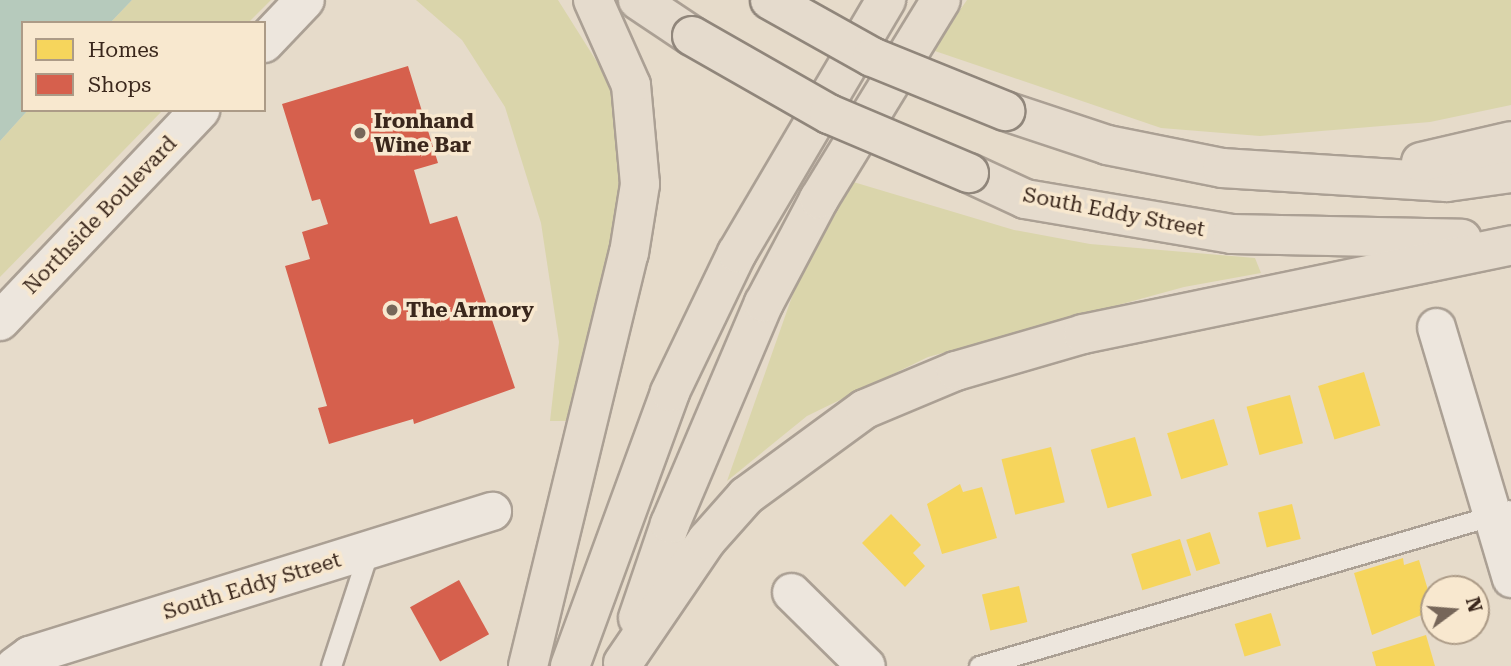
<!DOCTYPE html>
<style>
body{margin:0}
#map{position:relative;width:1511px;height:666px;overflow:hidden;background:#e6dbca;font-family:"Roboto Serif",serif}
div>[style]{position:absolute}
.green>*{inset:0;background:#dad5ab}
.water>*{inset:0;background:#b6cabc}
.homes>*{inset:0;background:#f6d55c;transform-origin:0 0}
.shops>*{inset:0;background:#d6604d;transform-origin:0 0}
.roads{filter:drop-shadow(2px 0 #aba094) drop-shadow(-2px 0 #aba094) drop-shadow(0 2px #aba094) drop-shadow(0 -2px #aba094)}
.lane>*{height:19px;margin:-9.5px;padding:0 9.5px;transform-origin:9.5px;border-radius:9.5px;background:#ede6dd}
.street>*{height:37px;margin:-18.5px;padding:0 18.5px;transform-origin:18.5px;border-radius:18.5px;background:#ede6dd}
.secondary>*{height:38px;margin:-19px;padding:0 19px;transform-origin:19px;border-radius:19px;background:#ede6dd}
.primary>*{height:38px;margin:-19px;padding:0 19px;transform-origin:19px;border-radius:19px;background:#e5dbcd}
.bridges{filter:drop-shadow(2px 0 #90867b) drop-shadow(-2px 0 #90867b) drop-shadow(0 2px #90867b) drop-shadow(0 -2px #90867b)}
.primary-bridge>*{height:38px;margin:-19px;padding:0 19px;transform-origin:19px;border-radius:19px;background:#e5dbcd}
.dots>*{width:19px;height:19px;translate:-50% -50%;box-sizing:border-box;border:4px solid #f8e8cf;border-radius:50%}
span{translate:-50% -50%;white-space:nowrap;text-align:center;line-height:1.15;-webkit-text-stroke:7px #f8e8cf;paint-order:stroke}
.poi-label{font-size:21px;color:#3a271c;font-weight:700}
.left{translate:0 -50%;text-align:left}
.street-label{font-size:21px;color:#3a271c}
.legend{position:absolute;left:21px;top:21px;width:245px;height:91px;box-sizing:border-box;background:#f8e8cf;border:2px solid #ac9b87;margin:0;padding:9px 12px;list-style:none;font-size:21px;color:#3a271c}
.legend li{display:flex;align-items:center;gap:14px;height:35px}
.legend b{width:35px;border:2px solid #ac9b87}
.north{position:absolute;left:1420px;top:575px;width:70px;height:70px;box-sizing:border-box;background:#f8e8cf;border:2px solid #ac9b87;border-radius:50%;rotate:74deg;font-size:19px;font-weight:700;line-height:28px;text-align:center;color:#3a271c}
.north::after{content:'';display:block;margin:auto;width:24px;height:32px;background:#766659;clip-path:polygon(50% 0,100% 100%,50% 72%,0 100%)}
</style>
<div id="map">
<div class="green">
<div style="clip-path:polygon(132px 0,271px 0,248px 23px,110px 23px)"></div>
<div style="clip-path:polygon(416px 0,558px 0,614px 89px,623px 140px,620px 199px,571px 421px,550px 421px,559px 342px,541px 223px,505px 107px,462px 40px)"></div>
<div style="clip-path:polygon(967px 0,1511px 0,1511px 105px,1430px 122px,1260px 136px,1161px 128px,932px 50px)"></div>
<div style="clip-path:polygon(28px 110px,163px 110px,0 277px,0 141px)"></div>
<div style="clip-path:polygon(850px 181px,1014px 230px,1090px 244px,1255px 258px,1261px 273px,1184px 287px,928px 357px,807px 416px,727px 481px,794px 291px)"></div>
</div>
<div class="water">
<div style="clip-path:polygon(0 0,132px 0,110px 23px,23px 23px,23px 110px,28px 110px,0 141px)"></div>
</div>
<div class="homes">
<div style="left:1364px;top:372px;width:56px;height:48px;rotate:73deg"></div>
<div style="left:1290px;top:395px;width:50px;height:45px;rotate:75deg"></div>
<div style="left:1214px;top:419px;width:48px;height:49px;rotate:73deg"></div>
<div style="left:1135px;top:437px;width:61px;height:46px;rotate:74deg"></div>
<div style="left:1051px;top:447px;width:57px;height:51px;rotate:76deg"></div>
<div style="clip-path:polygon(960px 484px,963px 492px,982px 487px,997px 538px,942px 554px,927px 504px)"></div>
<div style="left:1292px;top:504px;width:36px;height:35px;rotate:76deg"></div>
<div style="clip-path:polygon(891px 514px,921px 545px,913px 553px,925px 566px,905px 587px,862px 543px)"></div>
<div style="left:1210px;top:532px;width:33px;height:25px;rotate:72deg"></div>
<div style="left:1180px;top:539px;width:38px;height:51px;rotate:73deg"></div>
<div style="clip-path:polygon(1403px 558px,1404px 565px,1419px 560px,1434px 610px,1372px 635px,1354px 573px)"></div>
<div style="left:1019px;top:586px;width:37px;height:38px;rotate:77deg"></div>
<div style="left:1271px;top:613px;width:34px;height:38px;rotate:73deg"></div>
<div style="clip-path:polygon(1426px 635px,1435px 666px,1376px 666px,1372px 652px)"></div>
</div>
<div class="shops">
<div style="clip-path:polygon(408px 66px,438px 163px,414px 170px,430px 224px,457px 216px,515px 388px,414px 424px,413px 419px,329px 444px,318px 408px,327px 406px,285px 266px,310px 259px,302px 232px,328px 224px,320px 199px,312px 201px,282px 104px)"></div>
<div style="left:459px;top:580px;width:62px;height:56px;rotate:61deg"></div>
</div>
<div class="roads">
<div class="lane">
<div style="left:331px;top:666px;width:122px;rotate:-71.9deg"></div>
<div style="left:979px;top:666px;width:554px;rotate:-16.34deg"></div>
</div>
<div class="street">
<div style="left:1436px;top:327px;width:262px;rotate:73.4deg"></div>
<div style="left:791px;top:592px;width:105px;rotate:44.6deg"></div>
<div style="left:14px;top:666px;width:19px;rotate:-36deg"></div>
<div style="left:29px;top:655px;width:485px;rotate:-17.3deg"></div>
</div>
<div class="secondary">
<div style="left:264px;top:43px;width:59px;rotate:-46.4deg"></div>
<div style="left:0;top:321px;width:291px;rotate:-46.5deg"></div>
</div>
<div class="primary">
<div style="left:638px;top:0;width:65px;rotate:33.7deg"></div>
<div style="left:1005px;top:111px;width:108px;rotate:18.4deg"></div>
<div style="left:1107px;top:145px;width:117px;rotate:11.3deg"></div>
<div style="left:1222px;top:168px;width:225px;rotate:3.6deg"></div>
<div style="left:1447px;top:182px;width:65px;rotate:-8deg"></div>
<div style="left:1421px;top:162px;width:92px;rotate:-13.1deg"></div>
<div style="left:969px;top:173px;width:62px;rotate:24.9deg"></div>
<div style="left:1025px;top:199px;width:210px;rotate:9.6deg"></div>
<div style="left:1232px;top:234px;width:230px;rotate:1.2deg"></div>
<div style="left:638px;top:618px;width:99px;rotate:-71.2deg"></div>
<div style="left:670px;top:524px;width:240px;rotate:-67deg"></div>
<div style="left:764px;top:303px;width:118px;rotate:-62.1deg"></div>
<div style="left:819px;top:199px;width:233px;rotate:-58.5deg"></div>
<div style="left:623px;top:663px;width:149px;rotate:-55.7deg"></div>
<div style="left:707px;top:540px;width:59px;rotate:-48.4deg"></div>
<div style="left:746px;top:496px;width:147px;rotate:-36.2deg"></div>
<div style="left:865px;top:409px;width:99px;rotate:-22.7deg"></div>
<div style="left:956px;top:371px;width:132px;rotate:-16.2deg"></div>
<div style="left:1083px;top:334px;width:437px;rotate:-11.7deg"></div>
<div style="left:528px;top:666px;width:425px;rotate:-76.3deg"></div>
<div style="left:629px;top:253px;width:70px;rotate:-80.9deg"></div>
<div style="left:640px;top:184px;width:99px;rotate:-95.2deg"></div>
<div style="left:631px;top:85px;width:93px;rotate:-114.1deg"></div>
<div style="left:570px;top:666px;width:292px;rotate:-69.9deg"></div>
<div style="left:670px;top:392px;width:154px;rotate:-64.3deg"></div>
<div style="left:737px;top:253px;width:294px;rotate:-59.5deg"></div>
</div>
</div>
<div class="bridges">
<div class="primary-bridge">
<div style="left:770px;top:0;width:117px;rotate:29.2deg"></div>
<div style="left:872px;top:57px;width:144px;rotate:22.1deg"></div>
<div style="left:692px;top:36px;width:158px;rotate:29.7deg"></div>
<div style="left:829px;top:114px;width:152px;rotate:22.9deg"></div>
</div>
</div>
<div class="dots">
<div style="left:360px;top:133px;background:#766659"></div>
<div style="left:392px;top:310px;background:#766659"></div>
</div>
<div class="poi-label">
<span class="left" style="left:374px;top:133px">Ironhand<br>Wine Bar</span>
<span class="left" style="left:406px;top:310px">The Armory</span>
</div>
<div class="street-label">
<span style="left:1114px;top:212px;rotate:11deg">South Eddy Street</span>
<span style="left:100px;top:215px;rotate:-46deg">Northside Boulevard</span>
<span style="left:252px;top:586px;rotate:-17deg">South Eddy Street</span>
</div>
<ul class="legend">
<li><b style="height:19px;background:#f6d55c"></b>Homes</li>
<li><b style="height:19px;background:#d6604d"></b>Shops</li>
</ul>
<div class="north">N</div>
</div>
